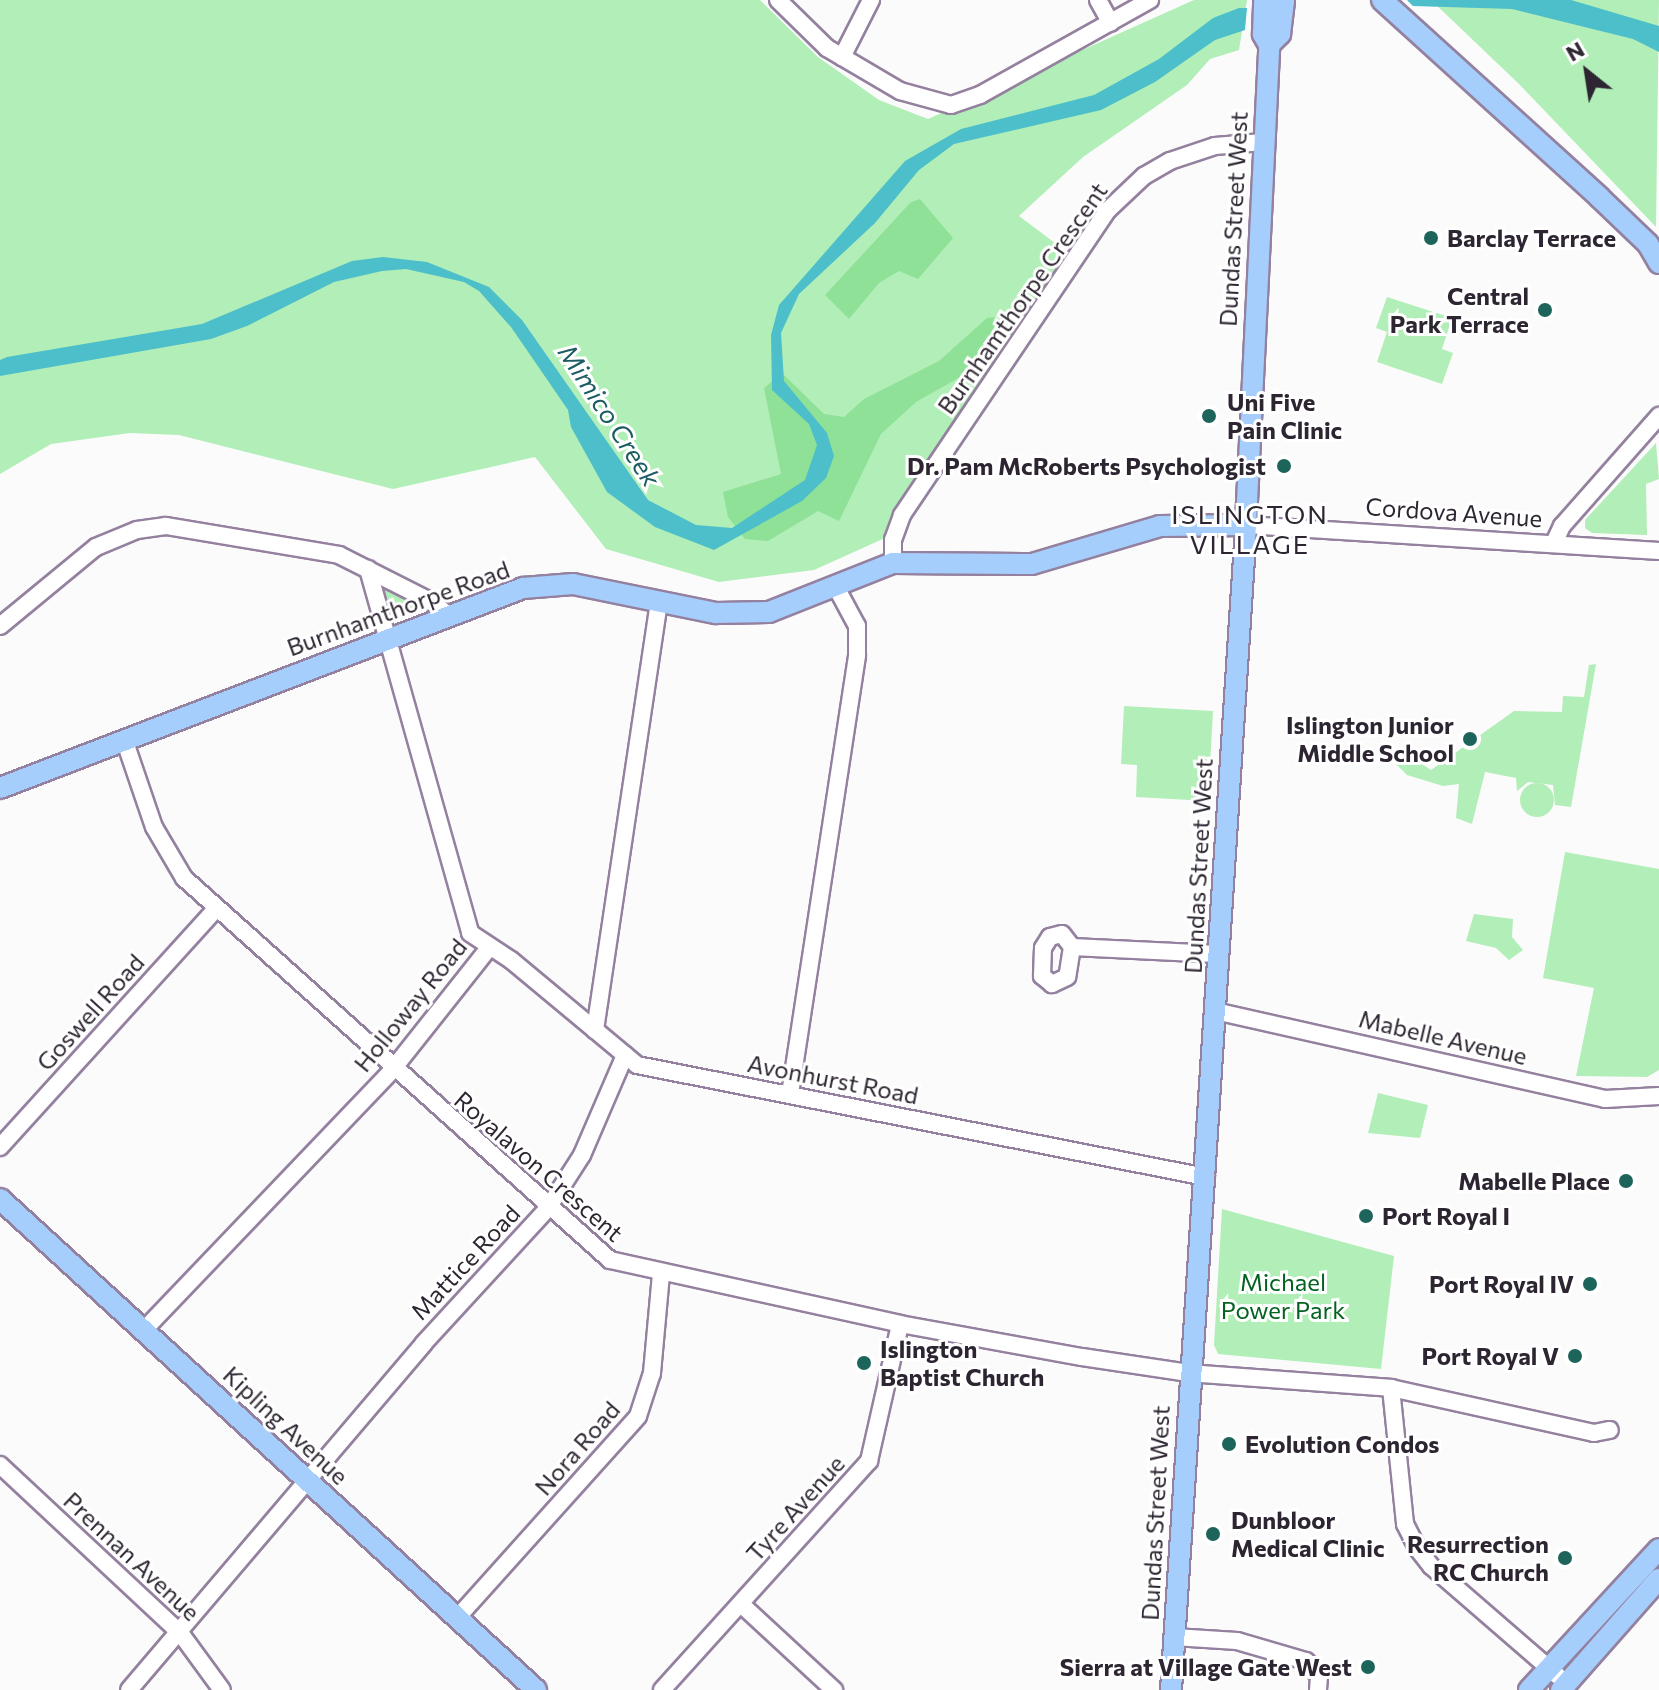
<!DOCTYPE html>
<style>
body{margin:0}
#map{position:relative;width:1659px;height:1690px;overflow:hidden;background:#fbfbfb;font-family:Commissioner,sans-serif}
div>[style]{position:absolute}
.green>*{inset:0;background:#b2eeb7}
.round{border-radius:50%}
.forest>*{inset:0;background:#8fe198}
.water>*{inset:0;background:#4cbfca}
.roads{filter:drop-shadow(2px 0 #94819f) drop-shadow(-2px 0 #94819f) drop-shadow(0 2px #94819f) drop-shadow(0 -2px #94819f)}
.minor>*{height:16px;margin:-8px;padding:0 8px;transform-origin:8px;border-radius:8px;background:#fff}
.major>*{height:20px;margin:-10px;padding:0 10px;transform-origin:10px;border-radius:10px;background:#a6cefc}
.dots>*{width:22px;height:22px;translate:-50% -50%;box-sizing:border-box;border:4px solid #fff;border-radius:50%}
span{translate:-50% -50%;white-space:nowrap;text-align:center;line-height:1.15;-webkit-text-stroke:6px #fff;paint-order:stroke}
.street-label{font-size:24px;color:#2d2531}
.poi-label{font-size:24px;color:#2d2531;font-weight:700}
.left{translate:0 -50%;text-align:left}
.right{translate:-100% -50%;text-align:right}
.park-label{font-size:24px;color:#036220}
.water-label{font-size:26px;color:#1c5c62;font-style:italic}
.neighbourhood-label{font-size:26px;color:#2d2531;letter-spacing:2px}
.north{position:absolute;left:1547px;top:32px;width:80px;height:80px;-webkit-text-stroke:6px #fff;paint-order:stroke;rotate:330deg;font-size:22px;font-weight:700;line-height:32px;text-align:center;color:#2d2531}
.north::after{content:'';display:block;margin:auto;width:28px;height:36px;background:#2d2531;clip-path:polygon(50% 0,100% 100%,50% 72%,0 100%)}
</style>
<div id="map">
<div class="green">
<div style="clip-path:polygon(0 0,760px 0,818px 57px,879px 100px,928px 119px,1194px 0,1247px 0,1239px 50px,1210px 59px,1187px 85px,1083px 157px,1019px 216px,1071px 255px,918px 475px,889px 521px,885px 538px,814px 570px,719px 582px,606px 549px,535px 457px,393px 489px,179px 435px,130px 433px,51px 444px,0 474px)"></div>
<div style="clip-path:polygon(1431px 0,1659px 0,1656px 227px,1519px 84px)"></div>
<div style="clip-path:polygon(1387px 297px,1452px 318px,1442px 349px,1453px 353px,1442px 384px,1377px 362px,1387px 332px,1376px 328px)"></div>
<div style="clip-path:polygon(1656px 443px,1659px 479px,1646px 484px,1647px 535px,1592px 533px,1585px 528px,1585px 520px)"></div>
<div style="clip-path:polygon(382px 585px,432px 602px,394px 618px)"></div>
<div style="clip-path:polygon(1596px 664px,1571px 807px,1555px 805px,1553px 785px,1528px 782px,1517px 791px,1516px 778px,1485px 772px,1472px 824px,1456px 818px,1459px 784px,1443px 786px,1407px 775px,1395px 763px,1405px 753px,1431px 770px,1514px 711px,1562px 712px,1563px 696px,1584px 697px,1589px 665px)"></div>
<div style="clip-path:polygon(1124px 706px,1213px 711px,1208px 801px,1136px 797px,1137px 765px,1121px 764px)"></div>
<div class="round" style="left:1520px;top:783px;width:34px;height:34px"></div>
<div style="clip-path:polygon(1565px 852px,1659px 869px,1659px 1070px,1647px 1077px,1576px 1076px,1594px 988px,1543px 978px)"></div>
<div style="clip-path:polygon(1474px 914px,1513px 919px,1512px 937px,1523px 950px,1509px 960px,1496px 948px,1466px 941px)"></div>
<div style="clip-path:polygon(1378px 1093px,1428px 1105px,1420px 1138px,1368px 1133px)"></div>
<div style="clip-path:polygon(1222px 1209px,1394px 1256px,1381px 1369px,1218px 1354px,1214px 1345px)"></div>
</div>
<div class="forest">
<div style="clip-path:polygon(920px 199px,953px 238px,918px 279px,899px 271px,879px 283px,849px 319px,825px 295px,911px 202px)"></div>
<div style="clip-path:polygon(1005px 316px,1004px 331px,962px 376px,916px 402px,881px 434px,839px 521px,818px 511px,768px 541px,745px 539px,728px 517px,723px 492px,781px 474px,764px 388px,782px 373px,824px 414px,844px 417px,864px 399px,939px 361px,987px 318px)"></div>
</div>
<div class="water">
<div style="clip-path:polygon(1407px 0,1571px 0,1659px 26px,1659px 52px,1633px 39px,1512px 9px,1413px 6px)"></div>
<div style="clip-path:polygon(1239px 8px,1247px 8px,1245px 30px,1215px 40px,1155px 82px,1101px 110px,954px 144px,919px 170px,875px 223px,799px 294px,781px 333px,784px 381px,827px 433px,834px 456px,826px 478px,802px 501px,714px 550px,655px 527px,607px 492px,571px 427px,568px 410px,511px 327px,479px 291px,464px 282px,406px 269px,382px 271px,334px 282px,247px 326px,211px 339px,0 376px,0 360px,7px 357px,202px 324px,352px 261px,383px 257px,427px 262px,489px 287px,522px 320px,648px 500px,696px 525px,732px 528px,805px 480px,817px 445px,809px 424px,772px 390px,771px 335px,779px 305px,905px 161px,961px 129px,1094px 95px,1159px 59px,1213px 18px)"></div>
</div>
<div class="roads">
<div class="minor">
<div style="left:778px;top:0;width:69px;rotate:44.4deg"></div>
<div style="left:827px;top:48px;width:85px;rotate:30.5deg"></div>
<div style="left:900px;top:91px;width:53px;rotate:15.4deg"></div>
<div style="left:951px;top:105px;width:31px;rotate:-19deg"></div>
<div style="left:980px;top:95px;width:195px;rotate:-29.2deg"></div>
<div style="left:1098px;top:0;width:26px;rotate:61deg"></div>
<div style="left:842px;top:57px;width:64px;rotate:-63deg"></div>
<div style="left:1246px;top:525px;width:414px;rotate:3.6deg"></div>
<div style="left:1554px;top:543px;width:19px;rotate:-65deg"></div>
<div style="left:1562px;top:526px;width:147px;rotate:-48.6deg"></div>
<div style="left:893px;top:563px;width:23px;rotate:-90deg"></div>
<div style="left:893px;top:540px;width:27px;rotate:-70deg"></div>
<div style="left:902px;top:515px;width:368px;rotate:-56deg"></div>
<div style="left:1108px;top:210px;width:50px;rotate:-43.4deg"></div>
<div style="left:1144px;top:176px;width:30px;rotate:-30deg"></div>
<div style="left:1170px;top:161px;width:47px;rotate:-18.4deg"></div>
<div style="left:1215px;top:146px;width:48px;rotate:-4.8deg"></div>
<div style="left:368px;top:569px;width:378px;rotate:74.3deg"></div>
<div style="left:470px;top:933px;width:49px;rotate:33.4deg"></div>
<div style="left:511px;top:960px;width:164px;rotate:39.8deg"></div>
<div style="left:637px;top:1065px;width:580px;rotate:11.14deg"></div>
<div style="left:0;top:626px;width:124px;rotate:-39.5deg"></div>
<div style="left:96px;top:547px;width:44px;rotate:-22.5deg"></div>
<div style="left:137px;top:530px;width:29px;rotate:-8deg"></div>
<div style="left:166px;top:526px;width:175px;rotate:9.5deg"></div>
<div style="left:339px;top:555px;width:104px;rotate:26.8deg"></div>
<div style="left:432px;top:602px;width:21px;rotate:39deg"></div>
<div style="left:124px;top:739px;width:93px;rotate:71.2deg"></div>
<div style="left:154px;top:827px;width:59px;rotate:59.5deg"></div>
<div style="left:184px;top:878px;width:572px;rotate:41.88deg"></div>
<div style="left:610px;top:1260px;width:297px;rotate:12.4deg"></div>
<div style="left:900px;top:1324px;width:185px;rotate:10.3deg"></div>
<div style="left:1082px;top:1357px;width:108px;rotate:8.5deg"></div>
<div style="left:1189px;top:1373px;width:203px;rotate:4.2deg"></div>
<div style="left:1391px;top:1388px;width:208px;rotate:12.5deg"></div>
<div style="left:1594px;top:1433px;width:16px;rotate:-11deg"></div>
<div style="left:1062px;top:934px;width:16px;rotate:52deg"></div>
<div style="left:1072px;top:947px;width:30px;rotate:99deg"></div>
<div style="left:1067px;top:977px;width:17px;rotate:155deg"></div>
<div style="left:1052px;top:984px;width:13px;rotate:-141deg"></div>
<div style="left:1042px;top:976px;width:28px;rotate:-88deg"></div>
<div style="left:1043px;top:948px;width:13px;rotate:-58deg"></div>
<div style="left:1050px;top:937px;width:12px;rotate:-14deg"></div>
<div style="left:1072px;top:947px;width:145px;rotate:2.8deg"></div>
<div style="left:1215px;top:1011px;width:400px;rotate:12.7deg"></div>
<div style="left:1605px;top:1099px;width:54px;rotate:-3.2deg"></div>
<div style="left:595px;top:1030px;width:432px;rotate:-81.5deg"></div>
<div style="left:790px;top:1094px;width:444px;rotate:-81.3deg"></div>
<div style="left:857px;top:655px;width:29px;rotate:-90deg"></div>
<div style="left:857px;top:626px;width:44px;rotate:-118.3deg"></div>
<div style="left:0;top:1147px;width:321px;rotate:-47.8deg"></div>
<div style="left:144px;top:1330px;width:361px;rotate:-46.3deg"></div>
<div style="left:393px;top:1069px;width:153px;rotate:-51.6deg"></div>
<div style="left:1391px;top:1388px;width:137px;rotate:84.1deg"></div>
<div style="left:1405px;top:1524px;width:27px;rotate:63deg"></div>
<div style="left:1417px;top:1548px;width:23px;rotate:52deg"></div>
<div style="left:1431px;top:1566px;width:168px;rotate:40.9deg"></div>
<div style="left:0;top:1465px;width:248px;rotate:43deg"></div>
<div style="left:181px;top:1634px;width:69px;rotate:53.8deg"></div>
<div style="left:741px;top:1604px;width:127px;rotate:42.8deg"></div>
<div style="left:457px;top:1618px;width:271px;rotate:-48.1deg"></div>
<div style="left:638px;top:1416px;width:45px;rotate:-72deg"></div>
<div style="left:652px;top:1373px;width:98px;rotate:-84.8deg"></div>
<div style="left:1174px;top:1637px;width:63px;rotate:3.6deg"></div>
<div style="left:1237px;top:1641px;width:72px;rotate:16.2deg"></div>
<div style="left:1306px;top:1661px;width:20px;rotate:49deg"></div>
<div style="left:1319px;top:1676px;width:14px;rotate:94deg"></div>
<div style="left:129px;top:1690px;width:455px;rotate:-49.6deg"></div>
<div style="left:424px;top:1343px;width:183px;rotate:-47.4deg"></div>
<div style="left:548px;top:1208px;width:63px;rotate:-57.3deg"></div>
<div style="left:582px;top:1155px;width:109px;rotate:-66.7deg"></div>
<div style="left:662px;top:1690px;width:309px;rotate:-47.9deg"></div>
<div style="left:869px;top:1461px;width:140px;rotate:-77.2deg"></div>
</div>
<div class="major">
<div style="left:1382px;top:0;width:293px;rotate:42.2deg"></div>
<div style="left:1599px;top:197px;width:68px;rotate:43.8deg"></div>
<div style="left:1648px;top:244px;width:22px;rotate:60deg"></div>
<div style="left:1269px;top:45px;width:16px;rotate:-45deg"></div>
<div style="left:1280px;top:34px;width:34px;rotate:-83deg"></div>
<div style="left:0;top:788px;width:560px;rotate:-20.93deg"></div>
<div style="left:523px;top:588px;width:50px;rotate:-4.6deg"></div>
<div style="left:573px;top:584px;width:146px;rotate:11.5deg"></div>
<div style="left:716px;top:613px;width:53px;rotate:-1.1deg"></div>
<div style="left:769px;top:612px;width:133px;rotate:-21.6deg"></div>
<div style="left:893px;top:563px;width:139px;rotate:0.4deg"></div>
<div style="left:1032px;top:564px;width:134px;rotate:-16.5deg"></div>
<div style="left:1160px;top:526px;width:86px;rotate:-0.7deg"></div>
<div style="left:0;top:1199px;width:727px;rotate:42.49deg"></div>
<div style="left:1171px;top:1690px;width:1149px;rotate:-86.31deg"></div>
<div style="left:1245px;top:543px;width:499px;rotate:-87.2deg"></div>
<div style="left:1269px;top:45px;width:13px;rotate:-119deg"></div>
<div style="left:1263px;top:34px;width:34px;rotate:-88deg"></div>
<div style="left:1529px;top:1690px;width:192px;rotate:-47.3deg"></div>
<div style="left:1561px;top:1690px;width:148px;rotate:-48.6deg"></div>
</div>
</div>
<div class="dots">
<div style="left:1431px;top:238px;background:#1d655b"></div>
<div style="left:1545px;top:310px;background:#1d655b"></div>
<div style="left:1209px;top:416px;background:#1d655b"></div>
<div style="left:1284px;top:466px;background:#1d655b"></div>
<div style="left:1470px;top:739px;background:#1d655b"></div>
<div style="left:1626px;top:1181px;background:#1d655b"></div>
<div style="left:1366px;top:1216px;background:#1d655b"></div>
<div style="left:1590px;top:1284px;background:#1d655b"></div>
<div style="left:1575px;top:1356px;background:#1d655b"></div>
<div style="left:864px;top:1363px;background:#1d655b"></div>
<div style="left:1229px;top:1444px;background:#1d655b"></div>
<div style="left:1213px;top:1534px;background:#1d655b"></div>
<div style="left:1565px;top:1558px;background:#1d655b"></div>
<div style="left:1368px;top:1667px;background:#1d655b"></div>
</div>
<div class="street-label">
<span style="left:1233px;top:219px;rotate:-87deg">Dundas Street West</span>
<span style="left:1022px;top:298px;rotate:-55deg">Burnhamthorpe Crescent</span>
<span style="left:1454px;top:512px;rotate:4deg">Cordova Avenue</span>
<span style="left:398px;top:608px;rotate:-20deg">Burnhamthorpe Road</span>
<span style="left:1198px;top:866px;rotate:-87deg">Dundas Street West</span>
<span style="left:410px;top:1005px;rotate:-51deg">Holloway Road</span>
<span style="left:90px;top:1012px;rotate:-48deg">Goswell Road</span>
<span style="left:1443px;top:1037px;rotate:13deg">Mabelle Avenue</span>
<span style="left:833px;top:1079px;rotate:11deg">Avonhurst Road</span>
<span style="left:539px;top:1166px;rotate:41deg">Royalavon Crescent</span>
<span style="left:465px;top:1262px;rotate:-47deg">Mattice Road</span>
<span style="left:286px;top:1425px;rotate:43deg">Kipling Avenue</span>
<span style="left:577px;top:1448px;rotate:-49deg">Nora Road</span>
<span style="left:795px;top:1508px;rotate:-48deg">Tyre Avenue</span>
<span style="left:1155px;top:1513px;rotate:-87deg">Dundas Street West</span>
<span style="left:132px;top:1556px;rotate:43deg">Prennan Avenue</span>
</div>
<div class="poi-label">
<span class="left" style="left:1447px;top:238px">Barclay Terrace</span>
<span class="right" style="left:1529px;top:310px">Central<br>Park Terrace</span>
<span class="left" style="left:1227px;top:416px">Uni Five<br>Pain Clinic</span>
<span class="right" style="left:1266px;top:466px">Dr. Pam McRoberts Psychologist</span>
<span class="right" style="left:1454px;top:739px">Islington Junior<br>Middle School</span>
<span class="right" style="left:1610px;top:1181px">Mabelle Place</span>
<span class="left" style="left:1382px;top:1216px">Port Royal I</span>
<span class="right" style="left:1574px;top:1284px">Port Royal IV</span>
<span class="left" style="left:880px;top:1363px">Islington<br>Baptist Church</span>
<span class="right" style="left:1559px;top:1356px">Port Royal V</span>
<span class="left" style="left:1245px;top:1444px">Evolution Condos</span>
<span class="left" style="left:1231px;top:1534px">Dunbloor<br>Medical Clinic</span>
<span class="right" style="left:1549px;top:1558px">Resurrection<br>RC Church</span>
<span class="right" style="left:1352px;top:1667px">Sierra at Village Gate West</span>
</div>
<div class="park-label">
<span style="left:1283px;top:1296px">Michael<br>Power Park</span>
</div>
<div class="water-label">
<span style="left:610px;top:415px;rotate:57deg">Mimico Creek</span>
</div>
<div class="neighbourhood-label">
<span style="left:1250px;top:529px">ISLINGTON<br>VILLAGE</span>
</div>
<div class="north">N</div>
</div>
